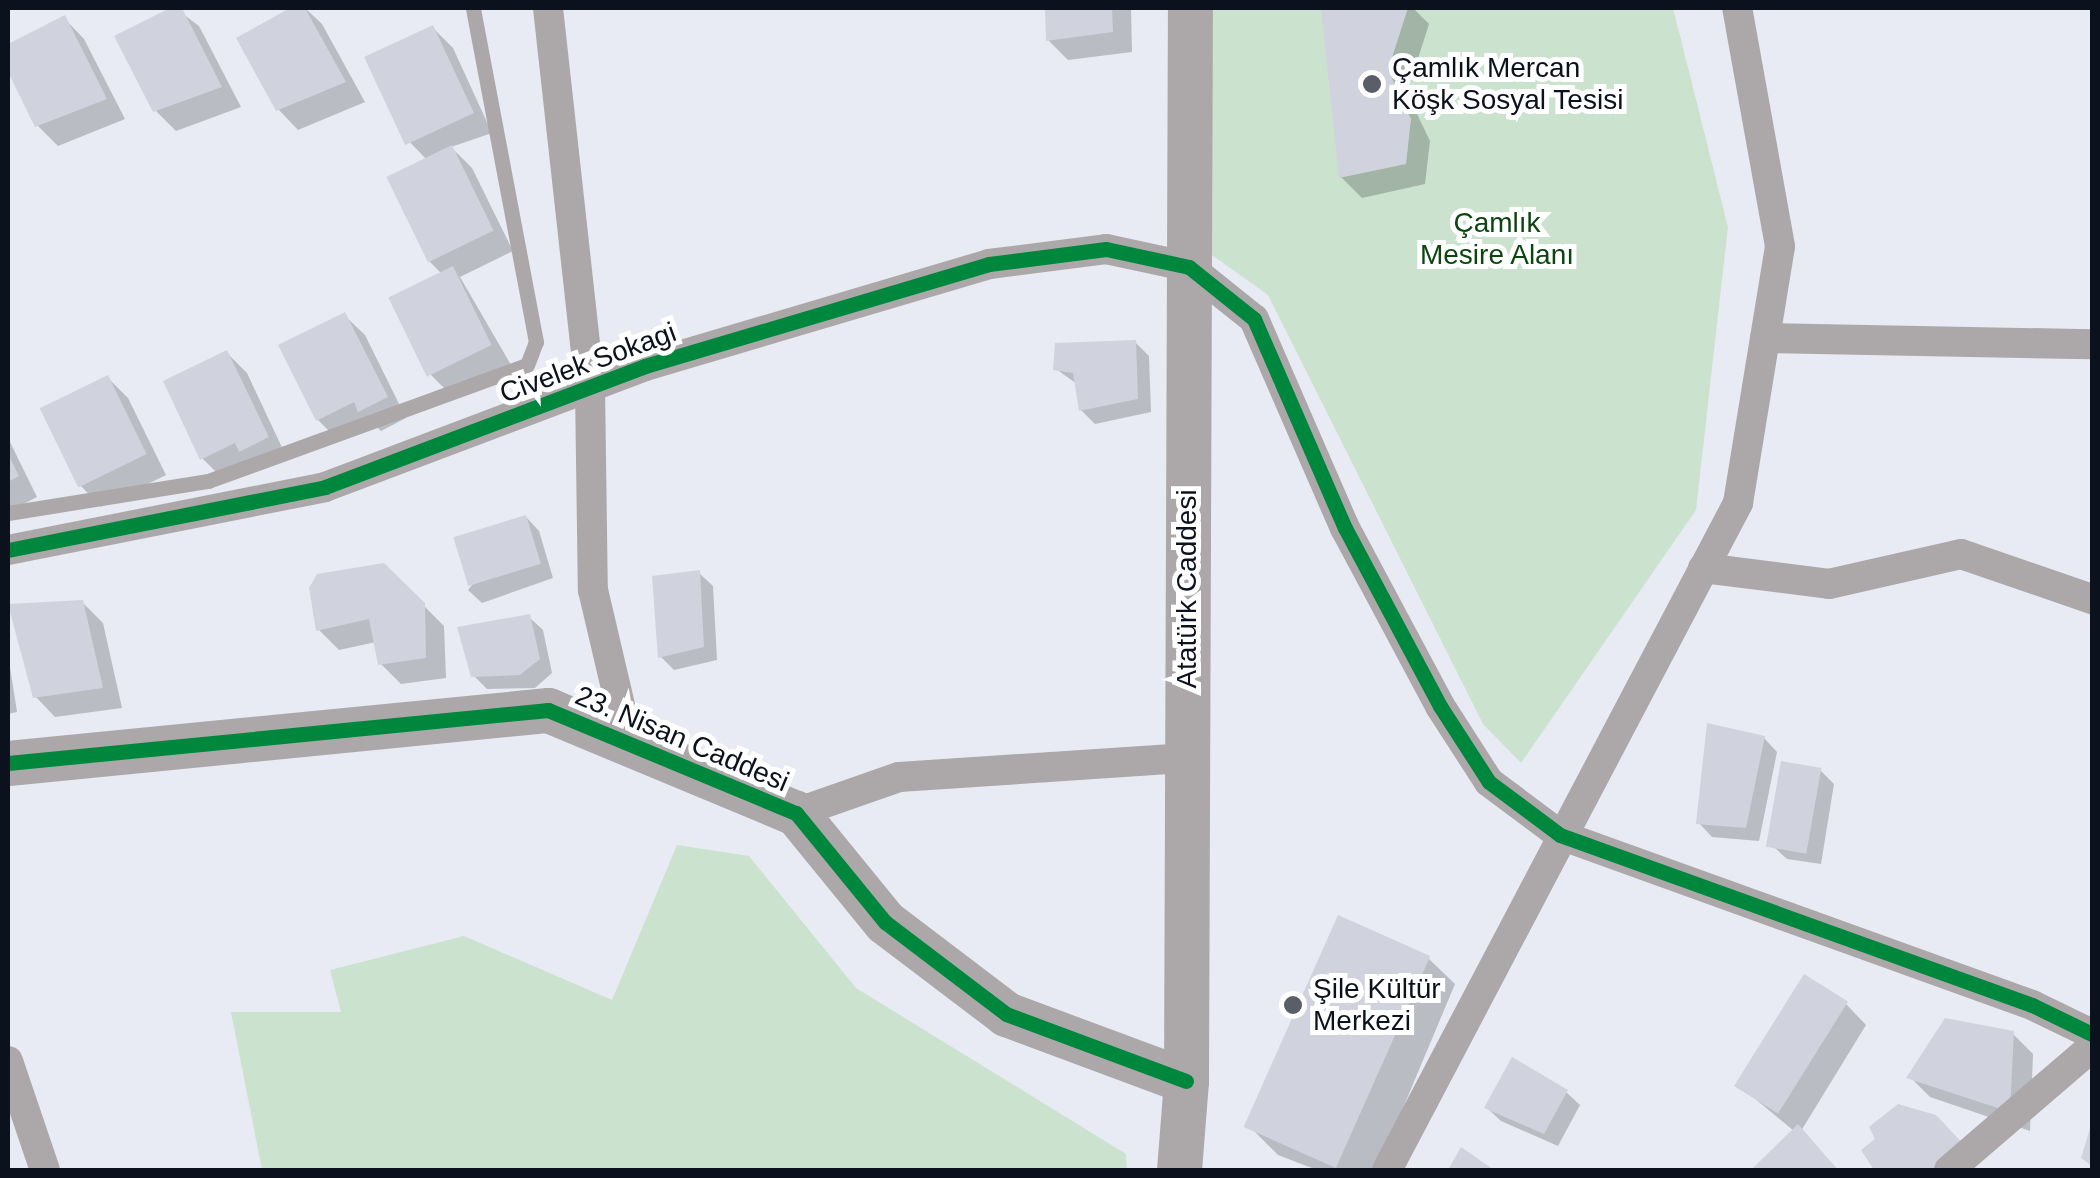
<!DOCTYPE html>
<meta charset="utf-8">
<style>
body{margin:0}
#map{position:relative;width:2100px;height:1178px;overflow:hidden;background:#e8ebf3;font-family:Helvetica,sans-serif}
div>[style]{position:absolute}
.green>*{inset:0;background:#cbe2cf}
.shadow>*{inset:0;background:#0003}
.building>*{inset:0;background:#d0d2dd;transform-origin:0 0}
.lane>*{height:15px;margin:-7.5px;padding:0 7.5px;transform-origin:7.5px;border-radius:7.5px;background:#aca8aa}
.street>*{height:30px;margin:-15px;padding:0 15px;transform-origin:15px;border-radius:15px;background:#aca8aa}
.secondary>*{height:45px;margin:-22.5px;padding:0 22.5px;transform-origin:22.5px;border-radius:22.5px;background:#aca8aa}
.cycleway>*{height:15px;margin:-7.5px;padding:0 7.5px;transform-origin:7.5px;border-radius:7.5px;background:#00873e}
.dots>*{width:28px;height:28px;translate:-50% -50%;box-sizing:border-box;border:5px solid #fff;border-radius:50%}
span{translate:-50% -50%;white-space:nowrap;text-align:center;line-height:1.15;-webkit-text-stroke:10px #fff;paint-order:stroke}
.poi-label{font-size:28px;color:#0c121d}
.left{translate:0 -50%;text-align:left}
.park-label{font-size:28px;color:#0b450f}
.street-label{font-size:28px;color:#0c121d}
.frame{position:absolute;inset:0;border:10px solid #0c121d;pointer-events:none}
</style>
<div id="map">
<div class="green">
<div style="clip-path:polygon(1198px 8px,1673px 8px,1728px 227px,1696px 510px,1521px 763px,1483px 724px,1268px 295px,1198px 245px)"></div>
<div style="clip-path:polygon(677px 845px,749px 856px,856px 988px,1126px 1154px,1127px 1170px,262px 1170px,231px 1012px,341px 1012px,330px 970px,464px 936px,612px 1000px)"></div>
</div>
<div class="shadow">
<div style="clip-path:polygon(175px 8px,199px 26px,241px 107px,176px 131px,155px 110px,118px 37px)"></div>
<div style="clip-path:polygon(295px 8px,305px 8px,322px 24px,365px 102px,298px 130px,278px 109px,239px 39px)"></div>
<div style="clip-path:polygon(1047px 8px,1131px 8px,1132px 52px,1068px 60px,1048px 40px)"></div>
<div style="clip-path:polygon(1413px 8px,1429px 24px,1407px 93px,1430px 141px,1425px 184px,1362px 198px,1341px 177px,1324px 11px)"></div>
<div style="clip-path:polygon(64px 18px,84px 39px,125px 119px,58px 146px,38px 126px,8px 66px,8px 47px)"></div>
<div style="clip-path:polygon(433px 28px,453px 48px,492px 133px,451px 147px,472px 168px,513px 251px,460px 277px,511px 365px,451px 395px,431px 375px,442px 274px,430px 262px,427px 160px,404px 136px)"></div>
<div style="clip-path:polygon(344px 315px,365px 335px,406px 418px,381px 431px,373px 423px,338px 440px,318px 420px)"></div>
<div style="clip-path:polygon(1135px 342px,1149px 356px,1151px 412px,1095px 424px,1081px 410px,1077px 384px,1056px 369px)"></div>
<div style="clip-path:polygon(227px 353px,247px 373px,287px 458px,222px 478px,202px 458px)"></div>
<div style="clip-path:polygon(108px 378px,128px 398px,166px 475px,101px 507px,81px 486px)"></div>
<div style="clip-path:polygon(8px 438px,37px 497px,8px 512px)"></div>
<div style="clip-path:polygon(526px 517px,539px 531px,553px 578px,482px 603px,468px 590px)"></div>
<div style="clip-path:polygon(383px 565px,444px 626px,446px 678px,401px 684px,380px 663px,376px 642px,339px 650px,318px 629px)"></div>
<div style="clip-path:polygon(699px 573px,713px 586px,717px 660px,674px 670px,661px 657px)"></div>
<div style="clip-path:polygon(82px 602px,103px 623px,122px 708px,55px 717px,35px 696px)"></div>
<div style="clip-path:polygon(529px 617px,543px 630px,552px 673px,535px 688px,487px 689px,473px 675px)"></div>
<div style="clip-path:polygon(8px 654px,17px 712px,8px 714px)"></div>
<div style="clip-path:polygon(1764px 738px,1777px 752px,1759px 841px,1712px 837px,1699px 823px)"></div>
<div style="clip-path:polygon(1820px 770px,1834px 784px,1821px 864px,1787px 859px,1773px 846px)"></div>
<div style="clip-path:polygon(1428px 958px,1455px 984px,1377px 1170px,1317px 1170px,1278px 1155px,1252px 1129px)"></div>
<div style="clip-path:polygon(1846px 1004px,1866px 1025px,1801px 1131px,1838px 1170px,1755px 1170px,1794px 1131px,1741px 1087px)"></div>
<div style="clip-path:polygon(2013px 1034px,2033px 1054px,2030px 1131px,1930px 1097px,1910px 1077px)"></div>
<div style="clip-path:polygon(1566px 1092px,1580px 1105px,1558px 1146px,1501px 1121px,1487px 1108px)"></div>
</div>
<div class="building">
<div style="clip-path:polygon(170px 8px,182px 8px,222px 87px,153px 112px,114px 36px)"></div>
<div style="clip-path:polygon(290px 8px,305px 8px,346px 82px,276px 111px,236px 38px)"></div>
<div style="clip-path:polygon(1045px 8px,1112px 8px,1113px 32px,1046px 41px)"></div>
<div style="clip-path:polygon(1408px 8px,1388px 70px,1411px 119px,1406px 164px,1339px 178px,1321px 9px)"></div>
<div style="clip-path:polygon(65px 15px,107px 99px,35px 127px,8px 72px,8px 44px)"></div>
<div style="left:433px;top:25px;width:97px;height:76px;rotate:65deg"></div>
<div style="left:452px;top:145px;width:95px;height:73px;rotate:64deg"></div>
<div style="left:453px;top:266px;width:88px;height:72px;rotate:64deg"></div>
<div style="clip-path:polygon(345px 312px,388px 397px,358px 412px,354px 402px,316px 421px,278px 345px)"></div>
<div style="clip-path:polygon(1136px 340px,1138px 399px,1079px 411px,1073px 373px,1053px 370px,1055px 343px)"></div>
<div style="clip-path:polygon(227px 350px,269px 437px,239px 452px,235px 443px,200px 460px,163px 381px)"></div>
<div style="left:108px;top:375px;width:88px;height:76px;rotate:64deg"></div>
<div style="clip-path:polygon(8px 454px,19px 476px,8px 482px)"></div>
<div style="left:526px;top:515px;width:51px;height:76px;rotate:73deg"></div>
<div style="clip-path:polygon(384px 563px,425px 603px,426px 658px,378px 665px,369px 619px,316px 631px,309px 588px,317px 574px)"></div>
<div style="clip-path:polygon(700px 570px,704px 647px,658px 658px,652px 576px)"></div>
<div style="clip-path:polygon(83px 600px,103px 688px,33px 698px,8px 604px)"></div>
<div style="clip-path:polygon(530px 614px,540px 659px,520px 675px,471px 677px,457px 627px)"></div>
<div style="clip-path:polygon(1707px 723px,1765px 736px,1746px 828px,1696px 824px)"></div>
<div style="left:1781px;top:761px;width:41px;height:87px;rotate:10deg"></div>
<div style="left:1338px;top:915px;width:101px;height:232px;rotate:24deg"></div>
<div style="left:1804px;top:974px;width:52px;height:132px;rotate:32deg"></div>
<div style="clip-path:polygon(1945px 1018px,2014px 1031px,2010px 1112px,1906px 1078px)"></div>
<div style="clip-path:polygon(1512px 1057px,1568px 1090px,1544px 1134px,1484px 1108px)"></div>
<div style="clip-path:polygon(1898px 1104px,1936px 1115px,1966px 1147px,1938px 1170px,1874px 1170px,1861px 1150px,1875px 1139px,1869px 1127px)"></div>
<div style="clip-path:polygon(2092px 1122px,2092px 1166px,2081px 1158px)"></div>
<div style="clip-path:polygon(1798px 1124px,1838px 1170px,1751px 1170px)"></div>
<div style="clip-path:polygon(1461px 1147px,1494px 1170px,1448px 1170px)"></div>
</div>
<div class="lane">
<div style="left:8px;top:513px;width:203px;rotate:-9.1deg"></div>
<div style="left:208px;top:481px;width:339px;rotate:-20deg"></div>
<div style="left:527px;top:365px;width:25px;rotate:-69deg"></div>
<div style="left:536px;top:342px;width:340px;rotate:-100.7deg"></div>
</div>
<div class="street">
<div style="left:548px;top:8px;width:381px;rotate:83.7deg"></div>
<div style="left:590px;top:387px;width:203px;rotate:89.2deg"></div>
<div style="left:593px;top:590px;width:158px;rotate:76.8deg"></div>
<div style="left:1765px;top:338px;width:327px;rotate:1.1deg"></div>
<div style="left:8px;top:550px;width:323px;rotate:-11.2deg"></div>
<div style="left:325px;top:487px;width:342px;rotate:-20.7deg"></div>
<div style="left:645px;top:366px;width:359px;rotate:-16.5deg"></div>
<div style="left:989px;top:264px;width:118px;rotate:-7.3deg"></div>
<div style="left:1106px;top:249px;width:85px;rotate:12.2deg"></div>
<div style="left:1189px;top:267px;width:83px;rotate:38.7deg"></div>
<div style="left:1254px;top:319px;width:228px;rotate:66.5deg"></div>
<div style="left:1345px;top:528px;width:202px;rotate:61.9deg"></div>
<div style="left:1440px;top:706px;width:90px;rotate:57.2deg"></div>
<div style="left:1489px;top:782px;width:89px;rotate:36.7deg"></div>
<div style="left:1560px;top:835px;width:502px;rotate:19.81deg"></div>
<div style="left:2032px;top:1005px;width:67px;rotate:25.8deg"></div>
<div style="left:1703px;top:568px;width:127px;rotate:7.2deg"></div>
<div style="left:1829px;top:584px;width:135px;rotate:-12.8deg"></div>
<div style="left:1961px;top:554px;width:139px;rotate:19deg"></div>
<div style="left:796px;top:813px;width:109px;rotate:-19.3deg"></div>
<div style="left:899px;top:777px;width:289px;rotate:-3.8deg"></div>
<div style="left:8px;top:1061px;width:115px;rotate:71.3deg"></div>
<div style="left:1387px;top:1170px;width:754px;rotate:-62.24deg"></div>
<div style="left:1738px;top:503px;width:260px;rotate:-80.7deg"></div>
<div style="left:1780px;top:246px;width:242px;rotate:-100.2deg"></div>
<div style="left:1949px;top:1170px;width:189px;rotate:-40.7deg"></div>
</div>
<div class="secondary">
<div style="left:8px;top:763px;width:543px;rotate:-5.61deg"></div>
<div style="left:548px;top:710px;width:269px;rotate:22.6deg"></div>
<div style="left:796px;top:813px;width:141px;rotate:50.8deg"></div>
<div style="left:885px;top:922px;width:152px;rotate:37.2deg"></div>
<div style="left:1006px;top:1014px;width:192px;rotate:20.4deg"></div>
<div style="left:1179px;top:1170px;width:89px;rotate:-85.5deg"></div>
<div style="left:1186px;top:1081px;width:1073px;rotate:-89.79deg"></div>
</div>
<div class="cycleway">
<div style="left:8px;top:550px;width:323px;rotate:-11.2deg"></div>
<div style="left:325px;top:487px;width:342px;rotate:-20.7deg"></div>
<div style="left:645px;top:366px;width:359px;rotate:-16.5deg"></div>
<div style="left:989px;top:264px;width:118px;rotate:-7.3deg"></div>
<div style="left:1106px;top:249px;width:85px;rotate:12.2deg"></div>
<div style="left:1189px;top:267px;width:83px;rotate:38.7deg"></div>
<div style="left:1254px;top:319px;width:228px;rotate:66.5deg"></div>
<div style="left:1345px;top:528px;width:202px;rotate:61.9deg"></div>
<div style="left:1440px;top:706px;width:90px;rotate:57.2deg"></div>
<div style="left:1489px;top:782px;width:89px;rotate:36.7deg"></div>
<div style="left:1560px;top:835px;width:502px;rotate:19.81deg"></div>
<div style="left:2032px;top:1005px;width:67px;rotate:25.8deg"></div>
<div style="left:8px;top:763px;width:543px;rotate:-5.61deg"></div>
<div style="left:548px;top:710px;width:269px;rotate:22.6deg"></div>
<div style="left:796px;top:813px;width:141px;rotate:50.8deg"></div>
<div style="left:885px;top:922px;width:152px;rotate:37.2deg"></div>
<div style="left:1006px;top:1014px;width:192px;rotate:20.4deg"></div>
</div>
<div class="dots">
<div style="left:1372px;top:84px;background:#595e68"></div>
<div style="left:1293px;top:1005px;background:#595e68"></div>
</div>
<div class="poi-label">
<span class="left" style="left:1392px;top:84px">Çamlık Mercan<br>Köşk Sosyal Tesisi</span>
<span class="left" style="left:1313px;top:1005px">Şile Kültür<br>Merkezi</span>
</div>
<div class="park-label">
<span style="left:1497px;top:239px">Çamlık<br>Mesire Alanı</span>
</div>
<div class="street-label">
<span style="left:588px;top:363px;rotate:-20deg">Civelek Sokagi</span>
<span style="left:1187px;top:589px;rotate:-90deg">Atatürk Caddesi</span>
<span style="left:682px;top:739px;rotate:23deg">23. Nisan Caddesi</span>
</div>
<div class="frame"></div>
</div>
